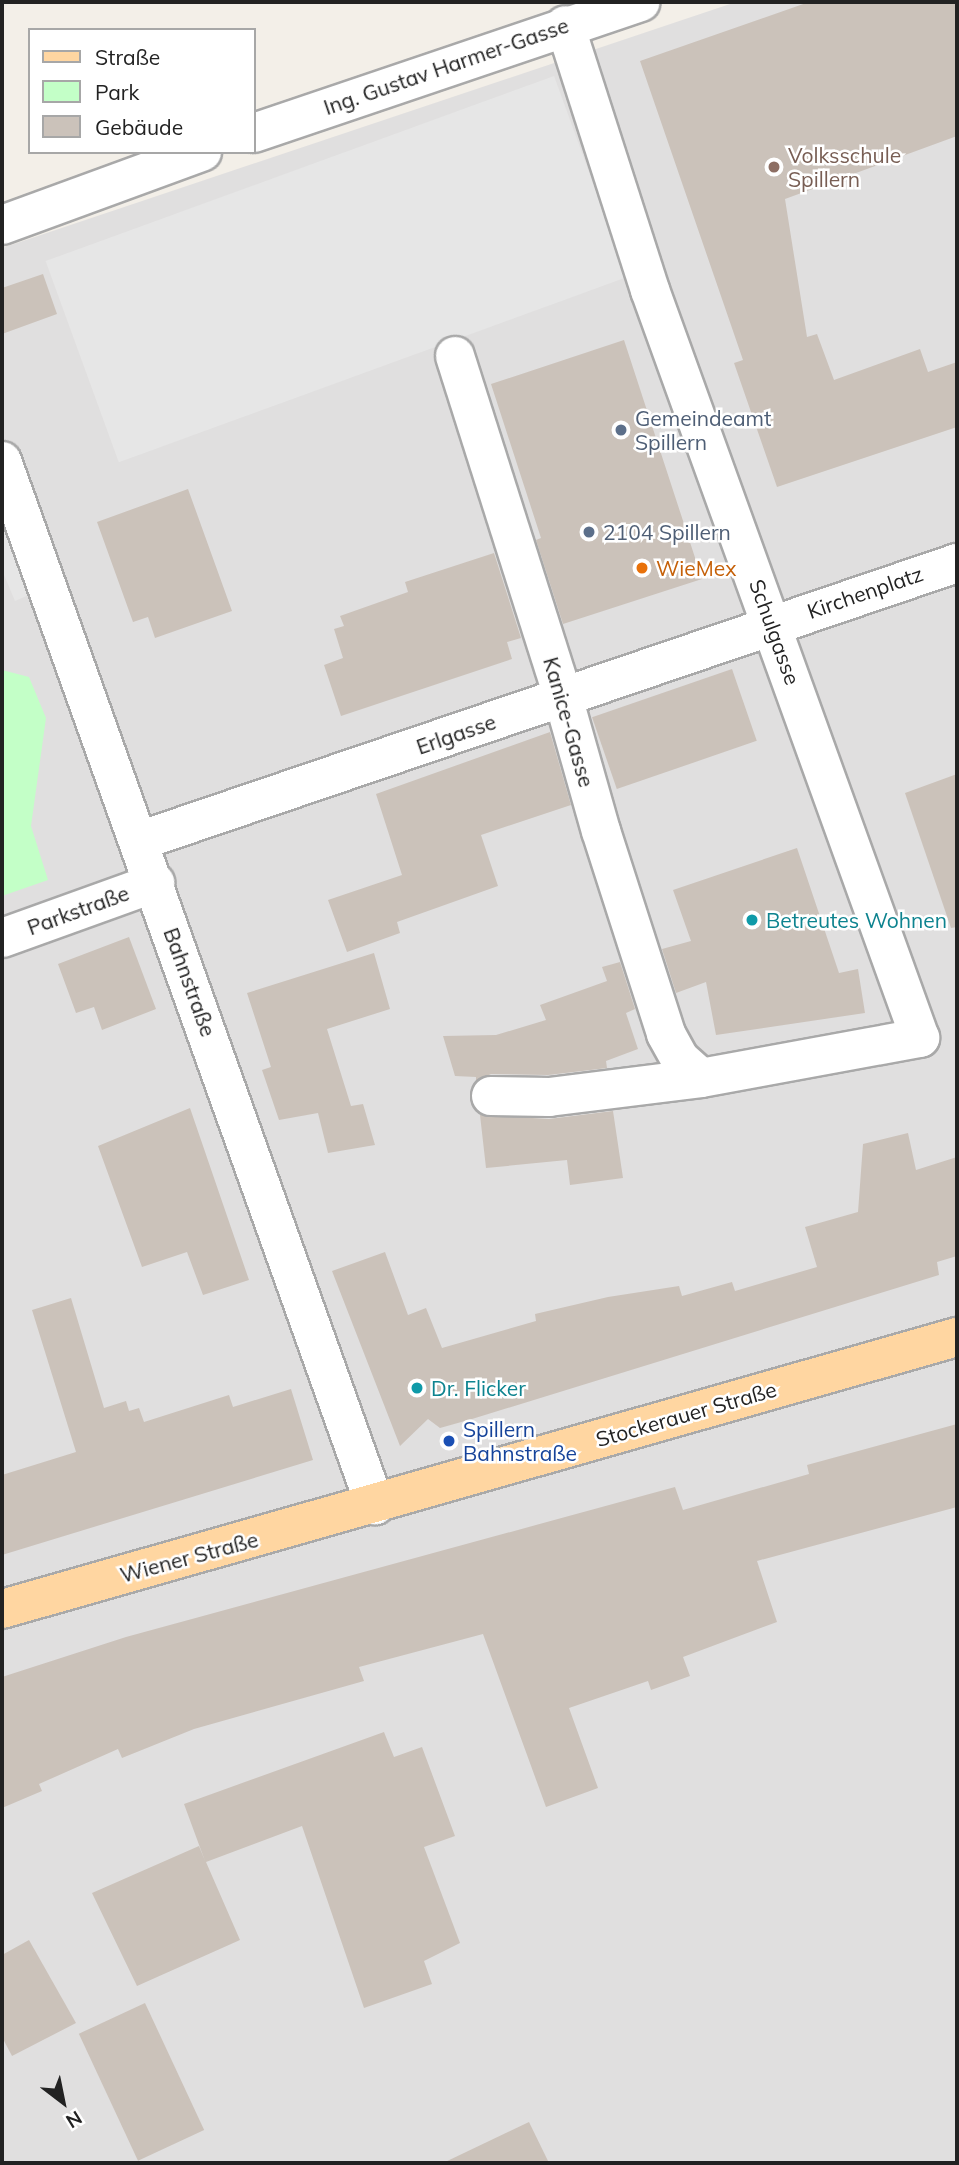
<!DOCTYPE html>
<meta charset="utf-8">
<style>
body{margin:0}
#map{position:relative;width:959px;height:2165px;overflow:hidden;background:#f3efe8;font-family:Mulish,sans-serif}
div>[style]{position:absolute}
.residential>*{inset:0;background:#e0dfdf}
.park>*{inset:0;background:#c3ffc7}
.parking>*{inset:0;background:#e6e6e6;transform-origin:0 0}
.building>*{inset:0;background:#cbc2ba;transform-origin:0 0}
.roads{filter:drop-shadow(2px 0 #a9a9a9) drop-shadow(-2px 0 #a9a9a9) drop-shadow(0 2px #a9a9a9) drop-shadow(0 -2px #a9a9a9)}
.minor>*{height:38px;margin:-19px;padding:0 19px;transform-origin:19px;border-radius:19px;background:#fff}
.major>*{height:38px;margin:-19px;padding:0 19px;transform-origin:19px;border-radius:19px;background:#ffd6a1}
.dots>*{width:19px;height:19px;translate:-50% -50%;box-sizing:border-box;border:4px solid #fff;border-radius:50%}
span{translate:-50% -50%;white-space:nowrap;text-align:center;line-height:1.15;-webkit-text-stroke:5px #fff;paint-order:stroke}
.street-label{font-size:21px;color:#222}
.education-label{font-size:21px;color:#785e54}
.left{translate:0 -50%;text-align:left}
.service-label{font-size:21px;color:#4e5e75}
.food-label{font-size:21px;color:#c56008}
.culture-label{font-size:21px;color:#0d838f}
.transit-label{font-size:21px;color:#164399}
.frame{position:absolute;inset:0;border:4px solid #222;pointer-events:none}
.legend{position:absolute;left:28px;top:28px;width:228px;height:126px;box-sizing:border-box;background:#fff;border:2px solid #a7a7a7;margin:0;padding:9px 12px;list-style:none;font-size:21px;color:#222}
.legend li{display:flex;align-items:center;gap:14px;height:35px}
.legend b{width:35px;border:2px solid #a7a7a7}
.north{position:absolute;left:28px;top:2067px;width:70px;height:70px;-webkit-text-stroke:5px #fff;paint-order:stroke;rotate:148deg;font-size:19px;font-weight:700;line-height:28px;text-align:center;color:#222}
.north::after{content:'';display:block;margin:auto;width:24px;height:32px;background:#222;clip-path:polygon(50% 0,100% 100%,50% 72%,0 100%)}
</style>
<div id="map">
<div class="residential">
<div style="clip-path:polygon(736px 2px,957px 2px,957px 2163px,2px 2163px,2px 248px)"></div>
</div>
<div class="park">
<div style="clip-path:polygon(2px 670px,29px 677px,46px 718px,31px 826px,48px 880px,2px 896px)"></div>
</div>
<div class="parking">
<div style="left:554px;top:76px;width:214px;height:541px;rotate:70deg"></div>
<div style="clip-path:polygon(2px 524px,31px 594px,15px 601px,2px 570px)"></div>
</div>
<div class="building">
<div style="clip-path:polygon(809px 2px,957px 2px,957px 136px,785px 199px,807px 337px,817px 334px,834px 380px,920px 349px,928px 372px,957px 362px,957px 427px,777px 487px,734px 363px,743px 360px,640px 61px)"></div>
<div style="clip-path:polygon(43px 274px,57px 314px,2px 334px,2px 288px)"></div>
<div style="clip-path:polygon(624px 340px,702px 579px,563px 624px,536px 540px,541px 538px,491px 384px)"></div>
<div style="clip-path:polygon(188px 489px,232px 611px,155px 638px,148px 617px,133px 622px,97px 522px)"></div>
<div style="clip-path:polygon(494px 553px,521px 638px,507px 642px,512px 659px,341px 716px,324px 665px,343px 658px,334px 629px,344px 626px,340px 616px,408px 592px,405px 582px)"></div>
<div style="left:732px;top:669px;width:76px;height:148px;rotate:71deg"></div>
<div style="clip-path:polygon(550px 732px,571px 805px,481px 835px,498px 886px,397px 922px,400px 933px,347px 952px,328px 900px,402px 875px,376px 794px)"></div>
<div style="clip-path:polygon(957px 774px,957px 927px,951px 928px,905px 793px)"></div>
<div style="clip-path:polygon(797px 848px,839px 973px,858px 969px,865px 1013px,716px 1035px,706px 982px,676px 993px,662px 949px,691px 941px,673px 890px)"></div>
<div style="clip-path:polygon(129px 937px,156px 1009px,102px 1030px,94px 1007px,76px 1013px,58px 964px)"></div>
<div style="clip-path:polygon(374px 953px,390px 1009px,327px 1029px,351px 1106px,363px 1104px,375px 1145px,328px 1153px,318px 1113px,279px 1120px,262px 1070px,271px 1067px,247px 993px)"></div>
<div style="clip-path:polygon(620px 962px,635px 1009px,626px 1013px,638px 1049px,606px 1061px,607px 1068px,548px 1075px,491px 1074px,476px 1081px,476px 1077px,455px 1076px,443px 1036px,496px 1035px,546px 1020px,540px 1005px,607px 981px,602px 967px)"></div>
<div style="clip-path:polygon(190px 1108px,249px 1280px,203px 1295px,187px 1252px,142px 1267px,98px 1146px)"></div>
<div style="clip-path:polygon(613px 1111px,623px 1178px,570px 1185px,567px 1160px,486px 1168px,480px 1115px,549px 1119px)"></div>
<div style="clip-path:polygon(908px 1133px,916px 1170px,957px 1157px,957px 1256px,937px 1262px,939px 1275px,472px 1419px,440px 1428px,428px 1419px,400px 1446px,332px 1271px,385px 1252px,408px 1315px,426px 1308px,442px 1348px,536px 1321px,535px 1314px,608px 1297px,679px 1286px,682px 1296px,732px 1282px,735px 1291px,817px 1267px,805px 1227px,858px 1212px,863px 1144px)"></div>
<div style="clip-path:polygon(71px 1298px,104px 1408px,126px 1401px,129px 1411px,139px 1408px,144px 1422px,229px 1395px,233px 1407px,291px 1389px,313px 1460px,2px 1555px,2px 1475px,76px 1452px,32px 1310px)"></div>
<div style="clip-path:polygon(957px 1424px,957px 1507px,757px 1561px,777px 1622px,683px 1657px,690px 1676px,651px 1690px,648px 1681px,569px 1708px,598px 1788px,546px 1807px,483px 1634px,359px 1667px,364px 1681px,194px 1729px,122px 1758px,118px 1749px,39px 1784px,42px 1791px,2px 1808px,2px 1677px,126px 1637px,675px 1487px,683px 1510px,809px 1474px,807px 1465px)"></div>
<div style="clip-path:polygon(384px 1732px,394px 1757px,422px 1747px,455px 1836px,424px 1847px,460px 1943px,424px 1961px,432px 1984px,364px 2008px,302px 1826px,206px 1862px,240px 1940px,137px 1986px,92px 1893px,199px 1846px,205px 1861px,184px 1804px)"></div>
<div style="clip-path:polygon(29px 1940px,76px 2023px,12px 2056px,2px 2037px,2px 1955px)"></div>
<div style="left:145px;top:2003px;width:140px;height:73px;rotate:65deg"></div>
<div style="clip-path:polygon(529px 2122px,549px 2163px,443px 2163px)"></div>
</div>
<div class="roads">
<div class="minor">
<div style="left:254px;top:133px;width:408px;rotate:-18.7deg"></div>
<div style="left:2px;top:225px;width:213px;rotate:-20.1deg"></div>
<div style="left:455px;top:356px;width:358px;rotate:72.4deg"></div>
<div style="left:563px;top:697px;width:139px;rotate:74.2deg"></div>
<div style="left:601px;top:831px;width:213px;rotate:72.2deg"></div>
<div style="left:666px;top:1034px;width:29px;rotate:61deg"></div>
<div style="left:680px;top:1059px;width:28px;rotate:42deg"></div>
<div style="left:701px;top:1078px;width:223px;rotate:-10.4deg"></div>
<div style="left:920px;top:1038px;width:795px;rotate:-109.85deg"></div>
<div style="left:650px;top:290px;width:278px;rotate:-107.8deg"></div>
<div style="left:2px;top:461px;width:1109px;rotate:70.34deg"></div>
<div style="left:139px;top:841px;width:864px;rotate:-18.77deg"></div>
<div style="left:2px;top:938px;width:163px;rotate:-19.8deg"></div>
<div style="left:491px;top:1096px;width:58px;rotate:1deg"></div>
<div style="left:549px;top:1097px;width:153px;rotate:-7.1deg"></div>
</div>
<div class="major">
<div style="left:2px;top:1609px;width:993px;rotate:-15.9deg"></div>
</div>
</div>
<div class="dots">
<div style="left:774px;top:167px;background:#8d6e63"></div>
<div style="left:621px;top:430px;background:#5c6f8a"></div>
<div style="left:589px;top:532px;background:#5c6f8a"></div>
<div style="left:642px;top:568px;background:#e8710a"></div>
<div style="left:752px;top:920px;background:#0f9aa8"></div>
<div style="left:417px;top:1388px;background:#0f9aa8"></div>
<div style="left:449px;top:1441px;background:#1a4fb4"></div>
</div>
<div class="street-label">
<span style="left:446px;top:66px;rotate:-19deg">Ing. Gustav Harmer-Gasse</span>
<span style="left:865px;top:592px;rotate:-19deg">Kirchenplatz</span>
<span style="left:775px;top:632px;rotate:70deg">Schulgasse</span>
<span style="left:569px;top:722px;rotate:74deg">Kanice-Gasse</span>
<span style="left:456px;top:734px;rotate:-19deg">Erlgasse</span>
<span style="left:78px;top:910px;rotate:-20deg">Parkstraße</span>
<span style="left:190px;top:982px;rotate:70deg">Bahnstraße</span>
<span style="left:686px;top:1414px;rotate:-16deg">Stockerauer Straße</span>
<span style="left:189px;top:1557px;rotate:-15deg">Wiener Straße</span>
</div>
<div class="education-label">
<span class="left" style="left:788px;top:167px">Volksschule<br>Spillern</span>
</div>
<div class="service-label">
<span class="left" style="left:635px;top:430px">Gemeindeamt<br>Spillern</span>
<span class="left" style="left:603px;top:532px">2104 Spillern</span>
</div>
<div class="food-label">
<span class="left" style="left:656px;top:568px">WieMex</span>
</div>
<div class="culture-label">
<span class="left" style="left:766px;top:920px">Betreutes Wohnen</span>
<span class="left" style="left:431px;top:1388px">Dr. Flicker</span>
</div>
<div class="transit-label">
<span class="left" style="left:463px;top:1441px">Spillern<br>Bahnstraße</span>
</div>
<div class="frame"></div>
<ul class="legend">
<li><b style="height:9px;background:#ffd6a1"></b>Straße</li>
<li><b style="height:19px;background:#c3ffc7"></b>Park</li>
<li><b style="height:19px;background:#cbc2ba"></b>Gebäude</li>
</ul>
<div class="north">N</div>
</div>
